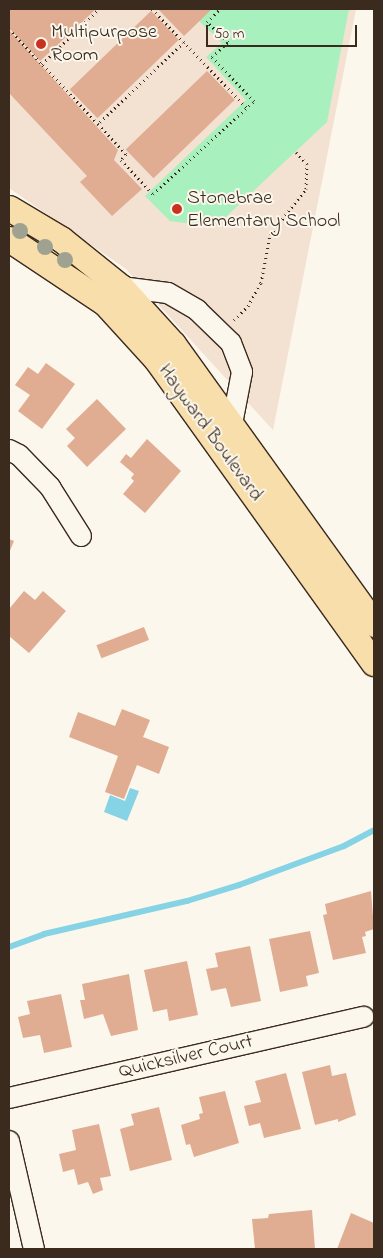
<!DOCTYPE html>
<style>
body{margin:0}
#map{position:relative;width:383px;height:1258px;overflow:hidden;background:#fbf7ec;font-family:"Indie Flower",sans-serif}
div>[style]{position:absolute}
.built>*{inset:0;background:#f3e1d1}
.green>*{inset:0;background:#a8f0be}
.water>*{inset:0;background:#85d3e4}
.stream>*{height:6px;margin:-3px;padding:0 3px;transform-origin:3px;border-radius:3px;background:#85d3e4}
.building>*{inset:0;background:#e0ad93;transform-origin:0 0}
.path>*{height:3px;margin-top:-1.5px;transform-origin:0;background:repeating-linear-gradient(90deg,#3b2a1e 0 1px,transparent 0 5px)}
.roads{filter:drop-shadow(1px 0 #3b2a1e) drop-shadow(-1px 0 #3b2a1e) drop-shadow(0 1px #3b2a1e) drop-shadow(0 -1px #3b2a1e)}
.minor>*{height:20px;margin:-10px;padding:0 10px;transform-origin:10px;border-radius:10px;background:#fbf7ec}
.major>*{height:25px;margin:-12.5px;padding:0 12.5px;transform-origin:12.5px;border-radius:12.5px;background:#f8deab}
.trees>*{width:16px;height:16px;margin:-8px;border-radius:50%;background:#a0a291}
.dots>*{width:14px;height:14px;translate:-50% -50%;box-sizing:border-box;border:2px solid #fbf7ec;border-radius:50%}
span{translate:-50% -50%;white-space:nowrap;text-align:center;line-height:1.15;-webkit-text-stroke:4px #fbf7ec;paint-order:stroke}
.poi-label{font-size:20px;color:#3b2a1e}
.left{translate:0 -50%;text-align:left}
.street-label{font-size:20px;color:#3b2a1e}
.frame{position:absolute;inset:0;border:10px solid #3b2a1e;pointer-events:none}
.scale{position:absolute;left:206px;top:25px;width:151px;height:22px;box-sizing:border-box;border:2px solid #3b2a1e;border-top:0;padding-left:6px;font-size:15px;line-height:18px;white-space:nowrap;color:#3b2a1e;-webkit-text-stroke:4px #fbf7ec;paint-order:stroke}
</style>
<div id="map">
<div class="built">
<div style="clip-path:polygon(9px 9px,356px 9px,273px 430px,126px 269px,9px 188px)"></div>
</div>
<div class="green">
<div style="clip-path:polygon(210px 9px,349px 9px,327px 122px,215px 227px,170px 221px,145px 196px,246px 100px,206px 57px,222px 43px,199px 21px)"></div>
</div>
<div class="water">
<div style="clip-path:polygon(130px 788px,139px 791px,127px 821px,104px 812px,110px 795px,125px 801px)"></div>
</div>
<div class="stream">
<div style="left:9px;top:947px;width:37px;rotate:-20deg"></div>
<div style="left:44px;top:934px;width:147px;rotate:-13deg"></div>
<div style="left:187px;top:901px;width:54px;rotate:-17.1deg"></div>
<div style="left:239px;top:885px;width:112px;rotate:-20.4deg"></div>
<div style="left:344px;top:846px;width:34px;rotate:-28deg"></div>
</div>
<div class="building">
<div style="clip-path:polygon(9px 9px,96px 9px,40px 61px,9px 28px)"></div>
<div style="clip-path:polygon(158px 9px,212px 9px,184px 36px)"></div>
<div style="left:151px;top:11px;width:40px;height:113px;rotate:46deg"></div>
<div style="clip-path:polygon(9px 30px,118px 150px,114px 160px,142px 189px,112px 216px,80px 182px,87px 176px,9px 93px)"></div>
<div style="left:207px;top:71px;width:40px;height:113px;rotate:46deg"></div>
<div style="clip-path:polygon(46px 363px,75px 384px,42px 429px,18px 411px,30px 395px,15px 385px,28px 367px,38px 374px)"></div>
<div style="clip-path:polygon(97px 399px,126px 429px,87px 467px,67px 446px,75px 438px,66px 429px)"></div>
<div style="clip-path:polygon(147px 439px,181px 471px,145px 513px,123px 494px,134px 481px,131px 478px,134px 474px,120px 462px,126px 454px,131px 458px)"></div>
<div style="clip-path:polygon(9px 539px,14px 541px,9px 553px)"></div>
<div style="clip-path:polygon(24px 591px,35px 600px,43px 591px,66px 611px,29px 653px,9px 636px,9px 609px)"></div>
<div style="left:144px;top:627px;width:14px;height:51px;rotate:69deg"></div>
<div style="clip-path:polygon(122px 709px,150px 720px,143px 737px,169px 747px,159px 774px,137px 765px,124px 799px,105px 792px,118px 756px,69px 737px,78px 712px,115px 726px)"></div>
<div style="clip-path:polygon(371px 891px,374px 929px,365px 932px,366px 936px,362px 937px,366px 953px,333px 960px,323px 915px,327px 914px,325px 904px)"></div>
<div style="clip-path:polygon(310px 931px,319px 973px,306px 976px,308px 986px,280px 992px,269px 939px)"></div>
<div style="clip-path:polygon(250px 946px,261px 1001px,231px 1007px,226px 988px,211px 991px,206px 969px,218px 967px,215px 953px)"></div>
<div style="clip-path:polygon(187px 961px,198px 1015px,169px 1021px,167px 1009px,153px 1012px,144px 970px)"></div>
<div style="clip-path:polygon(129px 974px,138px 1030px,111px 1036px,103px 1014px,84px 1019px,80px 1000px,85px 1000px,82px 984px)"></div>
<div style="clip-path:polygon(61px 994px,72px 1047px,44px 1053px,40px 1035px,23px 1038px,18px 1017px,30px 1014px,27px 1001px)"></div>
<div style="clip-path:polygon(330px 1065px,332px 1076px,346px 1073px,356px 1115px,338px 1122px,338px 1119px,315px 1125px,302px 1072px)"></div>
<div style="clip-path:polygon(286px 1073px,301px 1129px,264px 1138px,260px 1123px,249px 1126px,244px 1106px,261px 1102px,255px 1081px)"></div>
<div style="clip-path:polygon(225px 1091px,239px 1143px,194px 1157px,190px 1144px,186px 1145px,181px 1125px,200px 1119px,199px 1114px,203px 1113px,199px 1097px)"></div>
<div style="clip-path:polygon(159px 1107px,172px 1160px,130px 1171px,120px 1129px,134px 1125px,131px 1114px)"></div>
<div style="clip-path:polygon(99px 1124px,111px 1176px,100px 1178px,103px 1190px,93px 1194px,88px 1182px,78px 1185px,74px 1169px,63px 1172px,59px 1154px,76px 1150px,72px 1130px)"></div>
<div style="clip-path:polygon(312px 1210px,315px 1249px,255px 1249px,252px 1219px,268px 1218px,269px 1214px)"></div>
<div style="clip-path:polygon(351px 1213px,374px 1223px,374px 1249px,337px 1249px)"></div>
</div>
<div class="path">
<div style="left:152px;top:9px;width:137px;rotate:46.2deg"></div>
<div style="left:9px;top:29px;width:48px;rotate:46.7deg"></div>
<div style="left:184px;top:42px;width:119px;rotate:136.4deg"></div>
<div style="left:98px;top:124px;width:41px;rotate:47deg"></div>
<div style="left:126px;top:154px;width:8px;rotate:130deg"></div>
<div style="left:121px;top:160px;width:47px;rotate:46.7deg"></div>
<div style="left:153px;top:194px;width:137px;rotate:-42.6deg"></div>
<div style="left:254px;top:101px;width:61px;rotate:-133.7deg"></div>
<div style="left:212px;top:57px;width:22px;rotate:-43deg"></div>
<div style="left:228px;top:42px;width:29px;rotate:-136deg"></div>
<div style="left:207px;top:22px;width:18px;rotate:-45deg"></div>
<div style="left:98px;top:124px;width:82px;rotate:-133deg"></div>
<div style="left:42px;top:64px;width:79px;rotate:-44deg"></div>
<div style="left:234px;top:320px;width:20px;rotate:-45deg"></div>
<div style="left:248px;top:306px;width:26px;rotate:-61deg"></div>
<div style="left:261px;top:283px;width:49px;rotate:-79.4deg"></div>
<div style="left:270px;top:235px;width:58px;rotate:-52deg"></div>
<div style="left:306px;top:189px;width:25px;rotate:-88deg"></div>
<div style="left:307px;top:164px;width:16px;rotate:-133deg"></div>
</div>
<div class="roads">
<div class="minor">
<div style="left:121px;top:287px;width:47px;rotate:7.3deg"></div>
<div style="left:168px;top:293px;width:34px;rotate:30deg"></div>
<div style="left:197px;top:310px;width:47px;rotate:44.1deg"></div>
<div style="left:231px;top:343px;width:31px;rotate:69deg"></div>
<div style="left:242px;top:372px;width:53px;rotate:100.9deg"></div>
<div style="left:9px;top:450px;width:11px;rotate:27deg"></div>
<div style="left:19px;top:455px;width:45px;rotate:45.9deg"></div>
<div style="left:50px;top:487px;width:58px;rotate:57.7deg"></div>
<div style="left:9px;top:1098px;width:364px;rotate:-12.9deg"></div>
<div style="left:9px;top:1141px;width:111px;rotate:77deg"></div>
</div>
<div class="major">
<div style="left:9px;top:208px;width:61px;rotate:30.8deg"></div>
<div style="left:61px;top:239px;width:77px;rotate:38.7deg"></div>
<div style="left:121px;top:287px;width:77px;rotate:47.6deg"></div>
<div style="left:173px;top:344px;width:345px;rotate:54.3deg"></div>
<div style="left:9px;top:239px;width:115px;rotate:33.7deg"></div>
<div style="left:105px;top:303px;width:76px;rotate:47.7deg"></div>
<div style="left:156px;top:359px;width:374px;rotate:54.4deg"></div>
</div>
</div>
<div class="trees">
<div style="left:20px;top:231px"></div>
<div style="left:45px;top:247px"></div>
<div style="left:65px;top:260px"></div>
</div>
<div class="dots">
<div style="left:41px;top:44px;background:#c8321e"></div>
<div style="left:177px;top:209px;background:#c8321e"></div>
</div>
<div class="poi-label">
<span class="left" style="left:51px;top:44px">Multipurpose<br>Room</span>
<span class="left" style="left:187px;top:210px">Stonebrae<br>Elementary School</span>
</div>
<div class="street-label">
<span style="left:210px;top:433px;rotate:54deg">Hayward Boulevard</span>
<span style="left:186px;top:1057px;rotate:-13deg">Quicksilver Court</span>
</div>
<div class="frame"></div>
<div class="scale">50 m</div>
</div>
